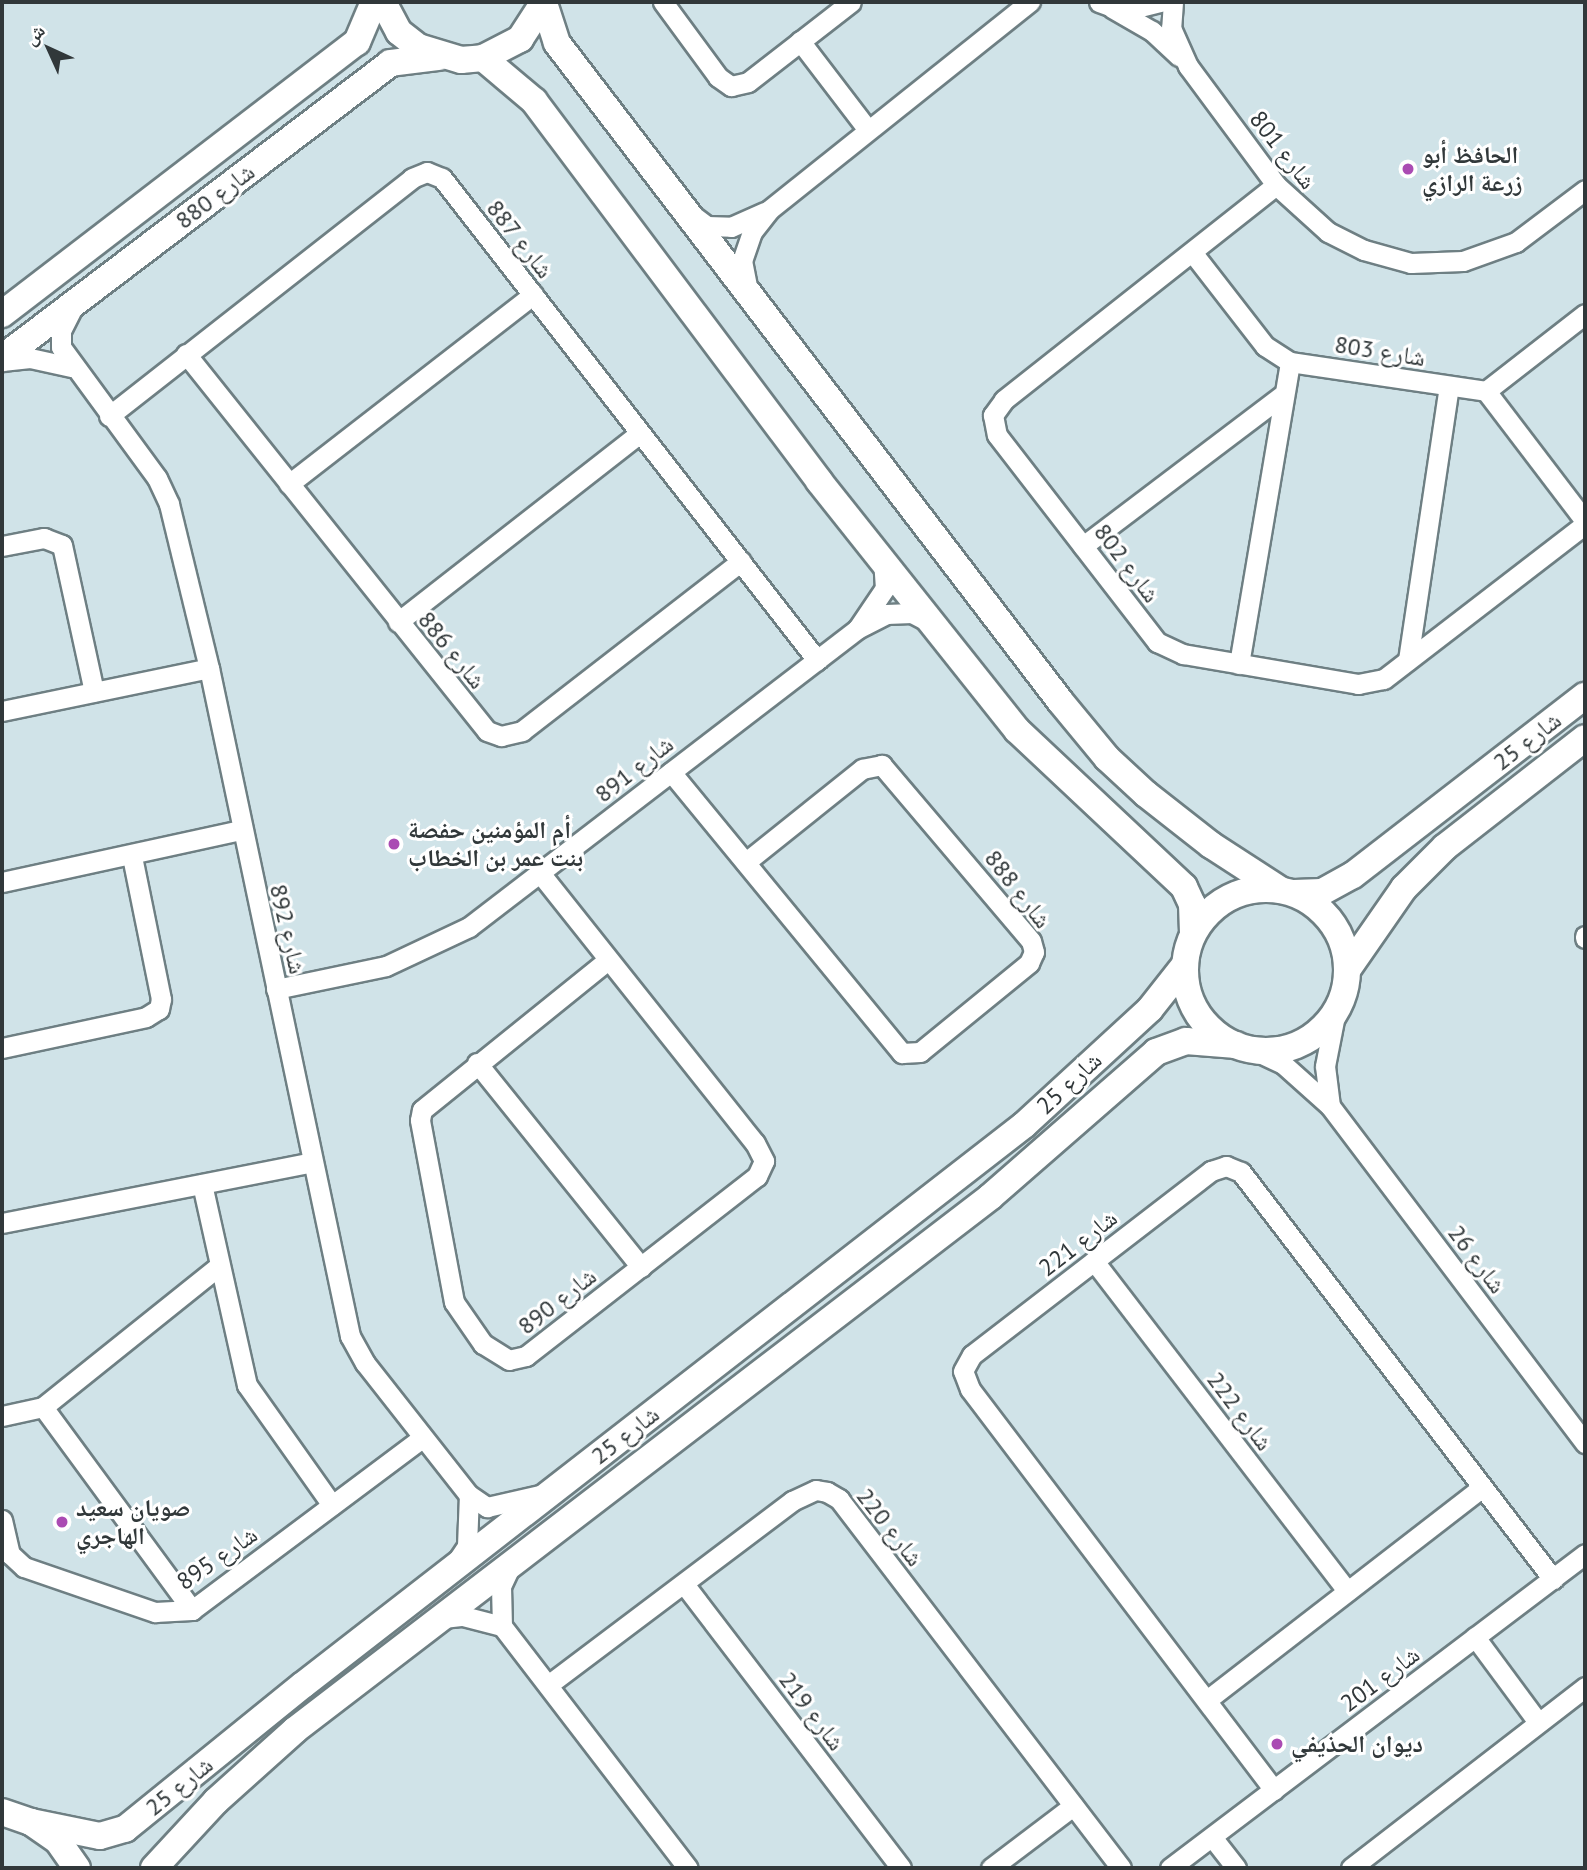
<!DOCTYPE html>
<meta charset="utf-8">
<style>
body{margin:0}
#map{position:relative;width:1587px;height:1870px;overflow:hidden;background:#d0e3e8;font-family:"PT Sans","Noto Naskh Arabic",sans-serif}
div>[style]{position:absolute}
.roads{filter:drop-shadow(2px 0 #6e7f83) drop-shadow(-2px 0 #6e7f83) drop-shadow(0 2px #6e7f83) drop-shadow(0 -2px #6e7f83)}
.street>*{height:19px;margin:-9.5px;padding:0 9.5px;transform-origin:9.5px;border-radius:9.5px;background:#fff}
.secondary>*{height:26px;margin:-13px;padding:0 13px;transform-origin:13px;border-radius:13px;background:#fff}
.secondary>.ring{margin:-13px;padding:0;box-sizing:content-box;background:none;border:26px solid #fff;border-radius:50%}
.dots>*{width:19px;height:19px;translate:-50% -50%;box-sizing:border-box;border:4px solid #fff;border-radius:50%}
span{translate:-50% -50%;white-space:nowrap;text-align:center;line-height:1.15;-webkit-text-stroke:6px #fff;paint-order:stroke}
.street-label{font-size:24px;color:#31383a}
.poi-label{font-size:24px;color:#31383a;font-weight:700}
.left{translate:0 -50%;text-align:left}
.frame{position:absolute;inset:0;border:4px solid #31383a;pointer-events:none}
.north{position:absolute;left:14px;top:14px;width:70px;height:70px;-webkit-text-stroke:5px #fff;paint-order:stroke;rotate:315deg;font-size:19px;font-weight:700;line-height:28px;text-align:center;color:#31383a}
.north::after{content:'';display:block;margin:auto;width:24px;height:32px;background:#31383a;clip-path:polygon(50% 0,100% 100%,50% 72%,0 100%)}
</style>
<div id="map">
<div class="roads">
<div class="street">
<div style="left:663px;top:2px;width:93px;rotate:53.7deg"></div>
<div style="left:718px;top:77px;width:16px;rotate:35deg"></div>
<div style="left:731px;top:86px;width:17px;rotate:-13deg"></div>
<div style="left:748px;top:82px;width:130px;rotate:-37.8deg"></div>
<div style="left:1099px;top:2px;width:27px;rotate:20deg"></div>
<div style="left:1124px;top:11px;width:38px;rotate:-14deg"></div>
<div style="left:1173px;top:2px;width:26px;rotate:94deg"></div>
<div style="left:1171px;top:28px;width:42px;rotate:65.9deg"></div>
<div style="left:1188px;top:66px;width:148px;rotate:53.5deg"></div>
<div style="left:1276px;top:185px;width:70px;rotate:42.1deg"></div>
<div style="left:1328px;top:232px;width:40px;rotate:26.6deg"></div>
<div style="left:1364px;top:250px;width:49px;rotate:15.5deg"></div>
<div style="left:1411px;top:263px;width:52px;rotate:-2.2deg"></div>
<div style="left:1463px;top:261px;width:56px;rotate:-19.7deg"></div>
<div style="left:1516px;top:242px;width:86px;rotate:-37deg"></div>
<div style="left:1112px;top:8px;width:46px;rotate:29.9deg"></div>
<div style="left:1152px;top:31px;width:37px;rotate:43deg"></div>
<div style="left:800px;top:41px;width:112px;rotate:52.6deg"></div>
<div style="left:1276px;top:185px;width:347px;rotate:141.7deg"></div>
<div style="left:1004px;top:400px;width:19px;rotate:126deg"></div>
<div style="left:993px;top:415px;width:20px;rotate:79deg"></div>
<div style="left:997px;top:435px;width:262px;rotate:52.3deg"></div>
<div style="left:1157px;top:642px;width:29px;rotate:25deg"></div>
<div style="left:1183px;top:654px;width:178px;rotate:9.7deg"></div>
<div style="left:1358px;top:684px;width:26px;rotate:-11deg"></div>
<div style="left:1384px;top:679px;width:254px;rotate:-37.6deg"></div>
<div style="left:691px;top:214px;width:20px;rotate:37deg"></div>
<div style="left:707px;top:226px;width:24px;rotate:2deg"></div>
<div style="left:731px;top:227px;width:37px;rotate:-24deg"></div>
<div style="left:1192px;top:252px;width:119px;rotate:52.2deg"></div>
<div style="left:1265px;top:346px;width:30px;rotate:33deg"></div>
<div style="left:1290px;top:362px;width:198px;rotate:8.4deg"></div>
<div style="left:1486px;top:391px;width:125px;rotate:-37.9deg"></div>
<div style="left:747px;top:286px;width:25px;rotate:-101deg"></div>
<div style="left:742px;top:261px;width:31px;rotate:-71deg"></div>
<div style="left:752px;top:232px;width:28px;rotate:-52deg"></div>
<div style="left:769px;top:210px;width:334px;rotate:-38.6deg"></div>
<div style="left:74px;top:305px;width:29px;rotate:117deg"></div>
<div style="left:61px;top:331px;width:16px;rotate:90deg"></div>
<div style="left:61px;top:347px;width:162px;rotate:53.8deg"></div>
<div style="left:157px;top:478px;width:29px;rotate:65deg"></div>
<div style="left:169px;top:504px;width:169px;rotate:76.3deg"></div>
<div style="left:209px;top:668px;width:683px;rotate:78.08deg"></div>
<div style="left:350px;top:1336px;width:31px;rotate:61deg"></div>
<div style="left:365px;top:1363px;width:168px;rotate:51.8deg"></div>
<div style="left:469px;top:1495px;width:22px;rotate:34deg"></div>
<div style="left:487px;top:1507px;width:54px;rotate:-12.8deg"></div>
<div style="left:186px;top:354px;width:482px;rotate:51.4deg"></div>
<div style="left:487px;top:731px;width:15px;rotate:20deg"></div>
<div style="left:501px;top:736px;width:22px;rotate:-13deg"></div>
<div style="left:522px;top:731px;width:277px;rotate:-37.8deg"></div>
<div style="left:2px;top:361px;width:28px;rotate:-6deg"></div>
<div style="left:30px;top:358px;width:42px;rotate:12.4deg"></div>
<div style="left:1486px;top:391px;width:163px;rotate:52.7deg"></div>
<div style="left:109px;top:416px;width:385px;rotate:-38.1deg"></div>
<div style="left:412px;top:178px;width:16px;rotate:-22deg"></div>
<div style="left:427px;top:172px;width:16px;rotate:22deg"></div>
<div style="left:442px;top:178px;width:611px;rotate:52.12deg"></div>
<div style="left:289px;top:484px;width:309px;rotate:-37.8deg"></div>
<div style="left:2px;top:546px;width:43px;rotate:-10.8deg"></div>
<div style="left:44px;top:538px;width:19px;rotate:21deg"></div>
<div style="left:62px;top:545px;width:150px;rotate:77.7deg"></div>
<div style="left:1083px;top:546px;width:248px;rotate:-37.1deg"></div>
<div style="left:398px;top:622px;width:306px;rotate:-38deg"></div>
<div style="left:858px;top:628px;width:48px;rotate:-56deg"></div>
<div style="left:885px;top:588px;width:27px;rotate:-94deg"></div>
<div style="left:1408px;top:660px;width:276px;rotate:-81.5deg"></div>
<div style="left:1239px;top:664px;width:306px;rotate:-80.4deg"></div>
<div style="left:2px;top:711px;width:211px;rotate:-11.7deg"></div>
<div style="left:671px;top:772px;width:364px;rotate:50.6deg"></div>
<div style="left:902px;top:1053px;width:18px;rotate:-3deg"></div>
<div style="left:920px;top:1052px;width:141px;rotate:-39.2deg"></div>
<div style="left:1029px;top:963px;width:12px;rotate:-66deg"></div>
<div style="left:1034px;top:952px;width:11px;rotate:-105deg"></div>
<div style="left:1031px;top:941px;width:231px;rotate:-130.3deg"></div>
<div style="left:882px;top:765px;width:20px;rotate:169deg"></div>
<div style="left:862px;top:769px;width:149px;rotate:141.3deg"></div>
<div style="left:540px;top:873px;width:345px;rotate:51.5deg"></div>
<div style="left:755px;top:1143px;width:20px;rotate:63deg"></div>
<div style="left:764px;top:1161px;width:17px;rotate:115deg"></div>
<div style="left:757px;top:1176px;width:293px;rotate:142.1deg"></div>
<div style="left:526px;top:1356px;width:17px;rotate:167deg"></div>
<div style="left:509px;top:1360px;width:31px;rotate:-148deg"></div>
<div style="left:483px;top:1344px;width:51px;rotate:-124.6deg"></div>
<div style="left:454px;top:1302px;width:185px;rotate:-100.6deg"></div>
<div style="left:420px;top:1120px;width:10px;rotate:-79deg"></div>
<div style="left:422px;top:1110px;width:239px;rotate:-38.9deg"></div>
<div style="left:2px;top:882px;width:244px;rotate:-12.3deg"></div>
<div style="left:1585px;top:936px;width:2px;rotate:90deg"></div>
<div style="left:276px;top:989px;width:112px;rotate:-11.8deg"></div>
<div style="left:386px;top:966px;width:92px;rotate:-25.2deg"></div>
<div style="left:469px;top:927px;width:489px;rotate:-37.5deg"></div>
<div style="left:857px;top:629px;width:33px;rotate:-27deg"></div>
<div style="left:886px;top:614px;width:26px;rotate:-2deg"></div>
<div style="left:912px;top:613px;width:19px;rotate:28deg"></div>
<div style="left:2px;top:1048px;width:147px;rotate:-12.1deg"></div>
<div style="left:146px;top:1017px;width:15px;rotate:-32deg"></div>
<div style="left:159px;top:1009px;width:10px;rotate:-79deg"></div>
<div style="left:161px;top:999px;width:146px;rotate:-101.5deg"></div>
<div style="left:1253px;top:1050px;width:33px;rotate:25deg"></div>
<div style="left:1283px;top:1064px;width:63px;rotate:41.8deg"></div>
<div style="left:1330px;top:1106px;width:423px;rotate:52.9deg"></div>
<div style="left:477px;top:1063px;width:262px;rotate:51.2deg"></div>
<div style="left:1330px;top:1106px;width:40px;rotate:-97.1deg"></div>
<div style="left:1325px;top:1066px;width:57px;rotate:-78.9deg"></div>
<div style="left:202px;top:1184px;width:206px;rotate:77.4deg"></div>
<div style="left:247px;top:1385px;width:147px;rotate:54.7deg"></div>
<div style="left:2px;top:1223px;width:316px;rotate:-11.1deg"></div>
<div style="left:1094px;top:1261px;width:416px;rotate:52.5deg"></div>
<div style="left:43px;top:1407px;width:224px;rotate:-38.7deg"></div>
<div style="left:2px;top:1416px;width:42px;rotate:-12.4deg"></div>
<div style="left:43px;top:1407px;width:252px;rotate:53.7deg"></div>
<div style="left:2px;top:1520px;width:35px;rotate:77deg"></div>
<div style="left:10px;top:1554px;width:19px;rotate:43deg"></div>
<div style="left:24px;top:1567px;width:139px;rotate:19deg"></div>
<div style="left:155px;top:1612px;width:37px;rotate:-3deg"></div>
<div style="left:192px;top:1610px;width:287px;rotate:-36.8deg"></div>
<div style="left:457px;top:1561px;width:18px;rotate:-56deg"></div>
<div style="left:467px;top:1546px;width:51px;rotate:-87.8deg"></div>
<div style="left:510px;top:1567px;width:21px;rotate:115deg"></div>
<div style="left:501px;top:1586px;width:40px;rotate:88.6deg"></div>
<div style="left:502px;top:1626px;width:305px;rotate:52.5deg"></div>
<div style="left:684px;top:1584px;width:357px;rotate:52.6deg"></div>
<div style="left:443px;top:1618px;width:20px;rotate:-6deg"></div>
<div style="left:463px;top:1616px;width:40px;rotate:14.4deg"></div>
<div style="left:1475px;top:1637px;width:106px;rotate:53.5deg"></div>
<div style="left:548px;top:1685px;width:306px;rotate:-37deg"></div>
<div style="left:792px;top:1501px;width:26px;rotate:-25deg"></div>
<div style="left:816px;top:1490px;width:11px;rotate:10deg"></div>
<div style="left:827px;top:1492px;width:14px;rotate:30deg"></div>
<div style="left:839px;top:1499px;width:464px;rotate:52.6deg"></div>
<div style="left:1207px;top:1700px;width:346px;rotate:-37.7deg"></div>
<div style="left:1274px;top:1790px;width:503px;rotate:-127.17deg"></div>
<div style="left:970px;top:1389px;width:19px;rotate:-111deg"></div>
<div style="left:963px;top:1371px;width:18px;rotate:-61deg"></div>
<div style="left:972px;top:1355px;width:302px;rotate:-37.6deg"></div>
<div style="left:1211px;top:1171px;width:16px;rotate:-18deg"></div>
<div style="left:1226px;top:1166px;width:16px;rotate:22deg"></div>
<div style="left:1241px;top:1172px;width:513px;rotate:52.53deg"></div>
<div style="left:1212px;top:1837px;width:39px;rotate:52deg"></div>
<div style="left:991px;top:1868px;width:103px;rotate:-37.1deg"></div>
<div style="left:1170px;top:1868px;width:520px;rotate:-37.11deg"></div>
<div style="left:1351px;top:1868px;width:296px;rotate:-37.7deg"></div>
</div>
<div class="secondary">
<div style="left:383px;top:2px;width:34px;rotate:62deg"></div>
<div style="left:399px;top:32px;width:24px;rotate:38deg"></div>
<div style="left:418px;top:47px;width:45px;rotate:16.8deg"></div>
<div style="left:461px;top:60px;width:22px;rotate:-5deg"></div>
<div style="left:483px;top:58px;width:42px;rotate:-27.2deg"></div>
<div style="left:520px;top:39px;width:44px;rotate:-57deg"></div>
<div style="left:544px;top:3px;width:42px;rotate:72deg"></div>
<div style="left:557px;top:43px;width:828px;rotate:52.6deg"></div>
<div style="left:1060px;top:701px;width:74px;rotate:50.5deg"></div>
<div style="left:1107px;top:758px;width:53px;rotate:42.7deg"></div>
<div style="left:1146px;top:794px;width:83px;rotate:38.1deg"></div>
<div style="left:1211px;top:845px;width:81px;rotate:32.9deg"></div>
<div style="left:483px;top:58px;width:67px;rotate:40.1deg"></div>
<div style="left:534px;top:101px;width:475px;rotate:53.1deg"></div>
<div style="left:819px;top:481px;width:318px;rotate:51.5deg"></div>
<div style="left:1017px;top:730px;width:229px;rotate:43.2deg"></div>
<div style="left:1184px;top:887px;width:19px;rotate:65deg"></div>
<div style="left:1192px;top:904px;width:29px;rotate:88deg"></div>
<div style="left:2px;top:314px;width:447px;rotate:-37.5deg"></div>
<div style="left:357px;top:42px;width:43px;rotate:-67deg"></div>
<div style="left:2px;top:358px;width:487px;rotate:-37.2deg"></div>
<div style="left:390px;top:63px;width:49px;rotate:-7deg"></div>
<div class="ring" style="left:1185px;top:889px;width:136px;height:136px"></div>
<div style="left:1294px;top:893px;width:28px;rotate:-2deg"></div>
<div style="left:1322px;top:892px;width:35px;rotate:-29deg"></div>
<div style="left:1353px;top:875px;width:293px;rotate:-37.7deg"></div>
<div style="left:1347px;top:970px;width:100px;rotate:-55.2deg"></div>
<div style="left:1404px;top:888px;width:58px;rotate:-45deg"></div>
<div style="left:1445px;top:847px;width:177px;rotate:-37.9deg"></div>
<div style="left:2px;top:1812px;width:31px;rotate:19deg"></div>
<div style="left:31px;top:1822px;width:33px;rotate:35deg"></div>
<div style="left:58px;top:1841px;width:33px;rotate:55deg"></div>
<div style="left:31px;top:1822px;width:70px;rotate:11.5deg"></div>
<div style="left:100px;top:1836px;width:26px;rotate:-16deg"></div>
<div style="left:125px;top:1829px;width:229px;rotate:-39deg"></div>
<div style="left:303px;top:1685px;width:913px;rotate:-37.84deg"></div>
<div style="left:1024px;top:1125px;width:171px;rotate:-42.6deg"></div>
<div style="left:1150px;top:1009px;width:55px;rotate:-51.7deg"></div>
<div style="left:154px;top:1868px;width:91px;rotate:-47.2deg"></div>
<div style="left:216px;top:1801px;width:106px;rotate:-41.9deg"></div>
<div style="left:295px;top:1730px;width:876px;rotate:-37.48deg"></div>
<div style="left:990px;top:1197px;width:220px;rotate:-41.1deg"></div>
<div style="left:1156px;top:1052px;width:32px;rotate:-20deg"></div>
<div style="left:1186px;top:1041px;width:50px;rotate:4.6deg"></div>
</div>
</div>
<div class="dots">
<div style="left:1408px;top:169px;background:#aa4bb3"></div>
<div style="left:394px;top:844px;background:#aa4bb3"></div>
<div style="left:62px;top:1522px;background:#aa4bb3"></div>
<div style="left:1277px;top:1744px;background:#aa4bb3"></div>
</div>
<div class="street-label">
<span style="left:1283px;top:150px;rotate:52deg">شارع 801</span>
<span style="left:215px;top:196px;rotate:-37deg">شارع 880</span>
<span style="left:520px;top:239px;rotate:52deg">شارع 887</span>
<span style="left:1380px;top:351px;rotate:9deg">شارع 803</span>
<span style="left:1127px;top:563px;rotate:53deg">شارع 802</span>
<span style="left:452px;top:650px;rotate:51deg">شارع 886</span>
<span style="left:1527px;top:741px;rotate:-38deg">شارع 25</span>
<span style="left:634px;top:769px;rotate:-38deg">شارع 891</span>
<span style="left:1018px;top:889px;rotate:52deg">شارع 888</span>
<span style="left:288px;top:929px;rotate:77deg">شارع 892</span>
<span style="left:1069px;top:1083px;rotate:-43deg">شارع 25</span>
<span style="left:1078px;top:1243px;rotate:-38deg">شارع 221</span>
<span style="left:1477px;top:1259px;rotate:53deg">شارع 26</span>
<span style="left:557px;top:1301px;rotate:-38deg">شارع 890</span>
<span style="left:1240px;top:1411px;rotate:53deg">شارع 222</span>
<span style="left:625px;top:1435px;rotate:-38deg">شارع 25</span>
<span style="left:890px;top:1527px;rotate:52deg">شارع 220</span>
<span style="left:217px;top:1558px;rotate:-35deg">شارع 895</span>
<span style="left:1380px;top:1679px;rotate:-37deg">شارع 201</span>
<span style="left:812px;top:1711px;rotate:53deg">شارع 219</span>
<span style="left:179px;top:1786px;rotate:-39deg">شارع 25</span>
</div>
<div class="poi-label">
<span class="left" style="left:1422px;top:169px">الحافظ أبو<br>زرعة الرازي</span>
<span class="left" style="left:408px;top:844px">أم المؤمنين حفصة<br>بنت عمر بن الخطاب</span>
<span class="left" style="left:76px;top:1522px">صويان سعيد<br>الهاجري</span>
<span class="left" style="left:1291px;top:1744px">ديوان الحذيفي</span>
</div>
<div class="frame"></div>
<div class="north">ش</div>
</div>
